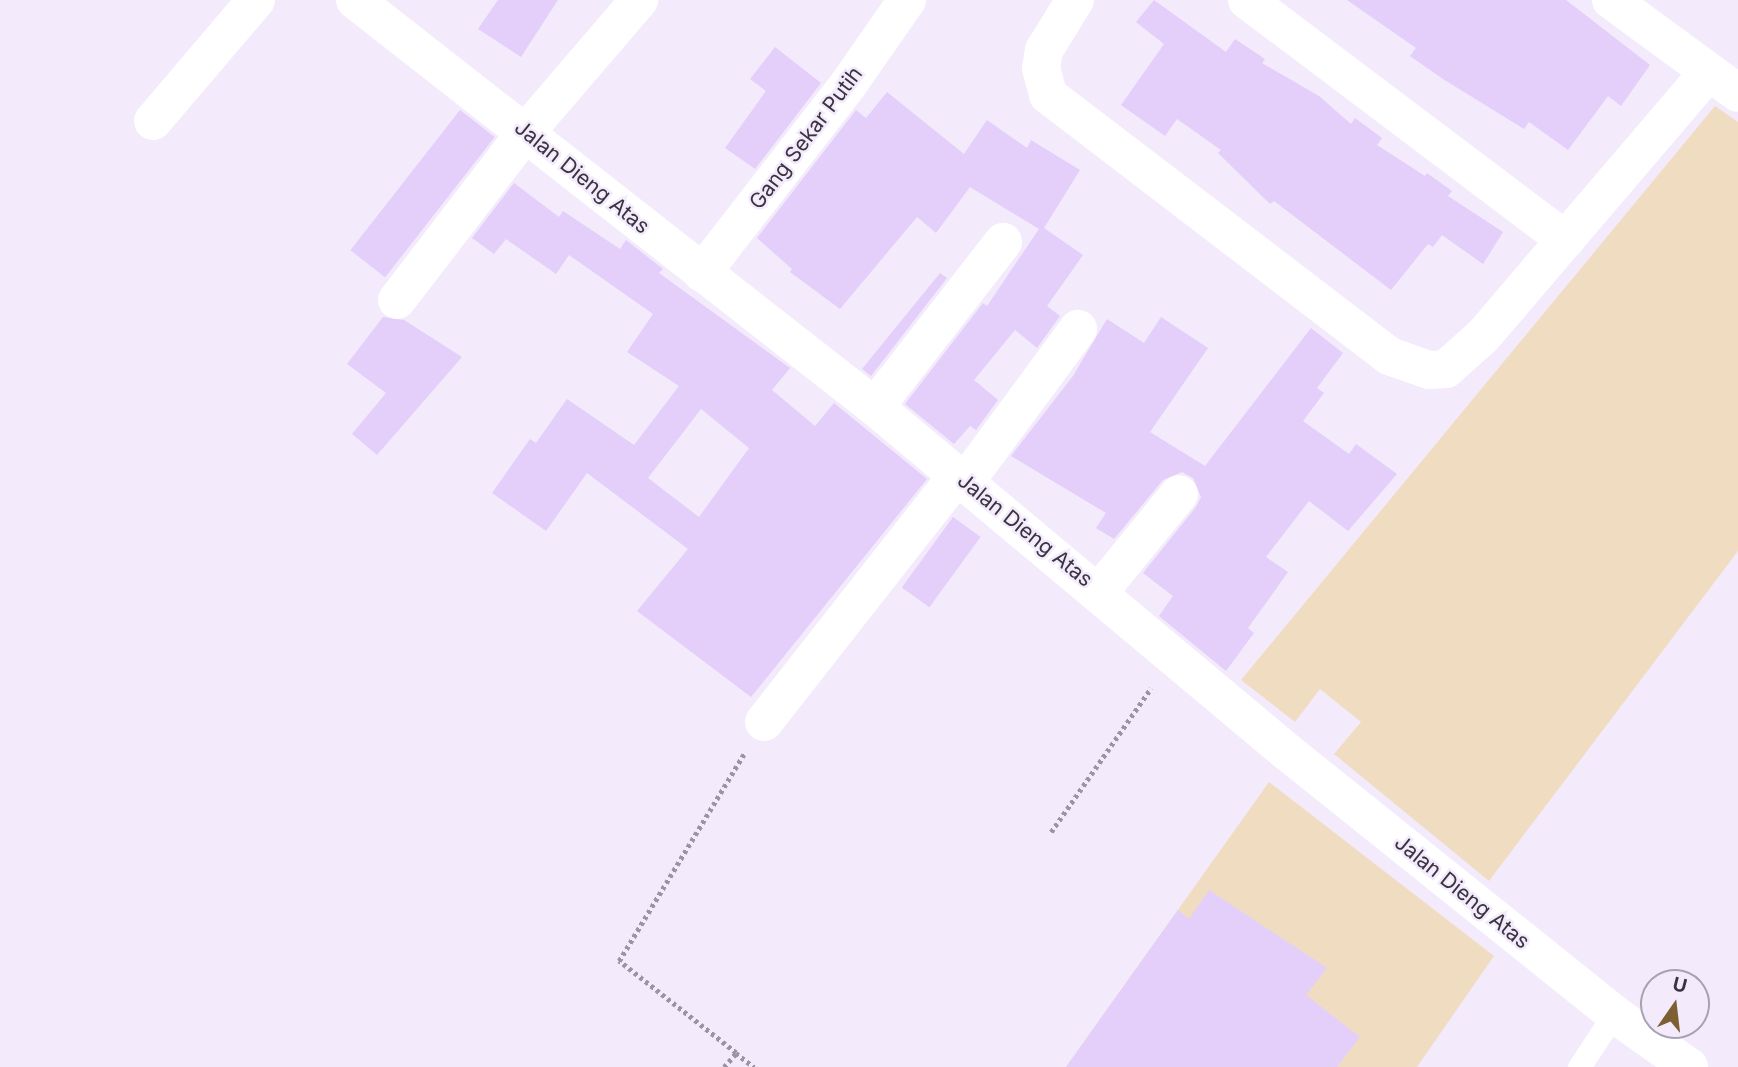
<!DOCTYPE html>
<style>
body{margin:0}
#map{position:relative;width:1738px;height:1067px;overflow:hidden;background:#f3eafc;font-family:Inter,sans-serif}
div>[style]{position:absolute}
.green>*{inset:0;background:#f0ddc1}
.building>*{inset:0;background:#e4cefa;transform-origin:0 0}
.path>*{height:4.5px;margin-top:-2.25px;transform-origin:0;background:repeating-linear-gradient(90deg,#9b94a2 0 3.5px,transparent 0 7px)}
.service>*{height:23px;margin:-11.5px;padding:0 11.5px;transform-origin:11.5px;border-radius:11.5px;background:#fff}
.minor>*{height:38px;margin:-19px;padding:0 19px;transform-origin:19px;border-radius:19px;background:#fff}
.tertiary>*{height:38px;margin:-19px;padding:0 19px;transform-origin:19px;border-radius:19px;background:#fff}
span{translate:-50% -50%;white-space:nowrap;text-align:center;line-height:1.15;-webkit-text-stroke:5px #f3eafc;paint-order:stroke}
.street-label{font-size:21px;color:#39343f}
.north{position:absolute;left:1640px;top:969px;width:70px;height:70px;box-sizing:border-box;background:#f3eafc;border:2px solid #a9a1b0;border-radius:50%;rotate:14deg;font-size:19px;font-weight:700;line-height:28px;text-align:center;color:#39343f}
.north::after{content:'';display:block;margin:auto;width:24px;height:32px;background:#7c5f32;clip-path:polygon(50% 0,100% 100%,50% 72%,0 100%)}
</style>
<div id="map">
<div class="green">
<div style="clip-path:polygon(1715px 106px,1738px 122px,1738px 551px,1489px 881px,1334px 754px,1361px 722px,1320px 689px,1295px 722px,1241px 680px)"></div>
<div style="clip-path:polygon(1269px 782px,1494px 956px,1417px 1067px,1066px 1067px)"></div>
</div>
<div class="building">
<div style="clip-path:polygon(498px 0,558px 0,521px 57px,478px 29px)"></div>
<div style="clip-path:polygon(1154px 0,1226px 52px,1235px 39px,1265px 59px,1262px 63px,1319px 96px,1351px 124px,1355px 118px,1382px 138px,1377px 145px,1425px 176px,1427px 173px,1452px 191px,1448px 196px,1503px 232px,1483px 264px,1442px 235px,1433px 247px,1428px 244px,1391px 290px,1274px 201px,1270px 204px,1218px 153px,1221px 150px,1177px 119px,1165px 136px,1121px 105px,1164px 44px,1136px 22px)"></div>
<div style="clip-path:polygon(1347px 0,1566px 0,1650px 65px,1621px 106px,1608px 96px,1568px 150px,1529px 122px,1524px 129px,1443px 79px,1410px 56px,1416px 48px)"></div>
<div style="clip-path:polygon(775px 47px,821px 83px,755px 169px,725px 148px,766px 91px,750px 79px)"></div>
<div style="clip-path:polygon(887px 92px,964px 154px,987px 120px,1027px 148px,1031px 140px,1080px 170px,1044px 228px,1083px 255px,1047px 306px,1060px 316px,1037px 348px,1015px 330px,974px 380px,998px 400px,976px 430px,970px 426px,954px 444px,905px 404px,983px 303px,987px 306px,1039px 229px,970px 187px,936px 233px,917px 217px,840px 309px,790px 272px,792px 269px,757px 238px,856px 110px,866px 118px)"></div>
<div style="left:460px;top:110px;width:44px;height:178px;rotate:38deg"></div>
<div style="clip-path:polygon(evenodd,514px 183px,559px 217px,563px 211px,620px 249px,626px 240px,663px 269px,659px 273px,790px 368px,772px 390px,815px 426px,834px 403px,927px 479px,751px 697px,637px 611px,688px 549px,587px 473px,546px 531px,492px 493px,530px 439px,536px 443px,567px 399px,634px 445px,679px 386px,627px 352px,653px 314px,569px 255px,556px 274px,506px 239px,494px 254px,472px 238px,514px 183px,701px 409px,749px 448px,699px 517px,648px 478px,701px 409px)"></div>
<div style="clip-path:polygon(940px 273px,947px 278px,871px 376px,862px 369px)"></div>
<div style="clip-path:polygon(383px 317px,404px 320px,462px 357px,377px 455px,352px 434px,386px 393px,347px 364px)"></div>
<div style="clip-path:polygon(1161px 317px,1208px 348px,1150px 432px,1205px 466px,1311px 328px,1343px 353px,1317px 388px,1324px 393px,1303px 421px,1349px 454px,1356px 444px,1397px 474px,1348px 531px,1309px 501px,1266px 557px,1288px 572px,1248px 628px,1254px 633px,1226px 671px,1159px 616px,1173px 596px,1143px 573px,1196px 507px,1201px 497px,1193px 478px,1182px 472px,1163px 480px,1114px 539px,1096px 528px,1106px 513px,1011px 456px,1073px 376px,1107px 319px,1144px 343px)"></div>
<div style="left:953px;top:517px;width:34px;height:87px;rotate:36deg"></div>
<div style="clip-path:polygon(1209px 890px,1327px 968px,1306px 995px,1360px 1037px,1337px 1067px,1066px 1067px,1178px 910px,1189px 919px)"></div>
</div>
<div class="path">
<div style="left:1051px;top:832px;width:175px;rotate:-55.2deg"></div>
<div style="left:736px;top:1053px;width:23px;rotate:38deg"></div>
<div style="left:724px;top:1067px;width:18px;rotate:-49deg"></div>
<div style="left:736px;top:1053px;width:149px;rotate:-141.8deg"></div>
<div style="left:619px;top:961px;width:244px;rotate:-58.9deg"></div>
</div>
<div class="service">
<div style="left:1579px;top:1067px;width:64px;rotate:-56.6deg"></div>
</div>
<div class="minor">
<div style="left:1075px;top:0;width:59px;rotate:121.8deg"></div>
<div style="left:1044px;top:50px;width:18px;rotate:99deg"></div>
<div style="left:1041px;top:68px;width:28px;rotate:75deg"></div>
<div style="left:1048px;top:95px;width:429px;rotate:37.4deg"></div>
<div style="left:1389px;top:356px;width:42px;rotate:19.3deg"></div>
<div style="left:1429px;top:370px;width:17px;rotate:-3deg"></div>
<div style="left:1446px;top:369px;width:50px;rotate:-41.7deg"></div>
<div style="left:1483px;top:336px;width:346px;rotate:-49.5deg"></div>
<div style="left:1247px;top:0;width:399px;rotate:37deg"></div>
<div style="left:1611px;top:0;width:157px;rotate:36.2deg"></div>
<div style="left:153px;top:121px;width:159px;rotate:-49.6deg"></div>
<div style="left:702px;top:273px;width:242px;rotate:-52.2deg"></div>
<div style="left:850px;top:82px;width:100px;rotate:-55.2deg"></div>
<div style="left:397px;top:300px;width:212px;rotate:-52.5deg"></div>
<div style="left:526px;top:132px;width:174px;rotate:-49.4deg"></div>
<div style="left:875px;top:407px;width:209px;rotate:-52.2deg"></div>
<div style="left:966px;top:481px;width:189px;rotate:-53.6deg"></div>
<div style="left:1100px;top:591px;width:125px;rotate:-50.8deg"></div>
<div style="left:764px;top:722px;width:314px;rotate:-51.9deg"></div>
</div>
<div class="tertiary">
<div style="left:355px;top:0;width:660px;rotate:38.05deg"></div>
<div style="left:875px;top:407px;width:536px;rotate:39.93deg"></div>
<div style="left:1286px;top:751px;width:420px;rotate:38.7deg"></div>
<div style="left:1614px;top:1014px;width:92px;rotate:35.2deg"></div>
</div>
<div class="street-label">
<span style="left:806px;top:138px;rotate:-53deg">Gang Sekar Putih</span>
<span style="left:582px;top:177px;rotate:39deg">Jalan Dieng Atas</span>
<span style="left:1025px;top:530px;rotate:39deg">Jalan Dieng Atas</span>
<span style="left:1462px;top:892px;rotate:39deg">Jalan Dieng Atas</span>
</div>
<div class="north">U</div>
</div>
